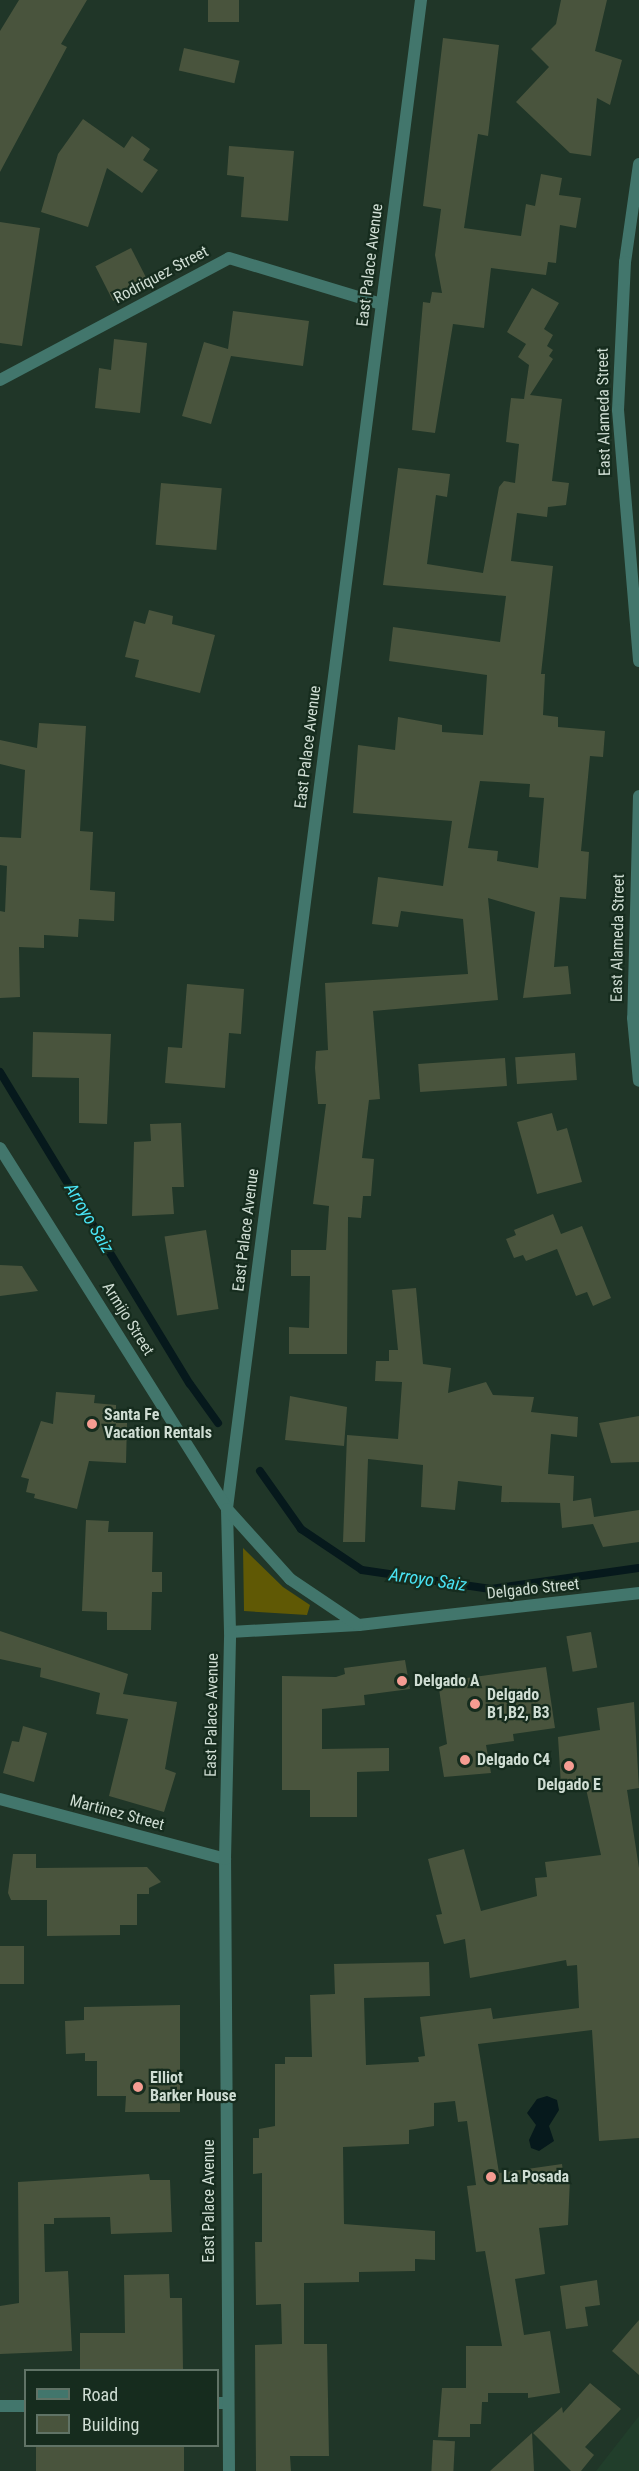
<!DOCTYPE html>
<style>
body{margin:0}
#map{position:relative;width:639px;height:2471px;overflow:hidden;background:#203628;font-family:"Roboto Condensed",sans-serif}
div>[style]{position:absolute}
.built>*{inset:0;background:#213e2b}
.green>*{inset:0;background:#605905}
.water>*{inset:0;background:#06191c}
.stream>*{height:8px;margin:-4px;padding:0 4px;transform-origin:4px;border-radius:4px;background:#06191c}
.building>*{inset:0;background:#49543d;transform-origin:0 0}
.minor>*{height:12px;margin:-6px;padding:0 6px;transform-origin:6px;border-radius:6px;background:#42766c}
.tertiary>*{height:12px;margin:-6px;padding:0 6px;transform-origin:6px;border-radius:6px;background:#42766c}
.dots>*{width:16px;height:16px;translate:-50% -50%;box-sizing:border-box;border:3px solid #162c1e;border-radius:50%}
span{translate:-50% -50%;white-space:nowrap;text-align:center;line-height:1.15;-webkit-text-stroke:4.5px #162c1e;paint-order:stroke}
.street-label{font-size:16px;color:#cfddd3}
.poi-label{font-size:16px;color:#cfddd3;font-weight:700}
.left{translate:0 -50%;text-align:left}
.water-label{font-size:18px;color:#49e3f4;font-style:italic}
.legend{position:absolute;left:24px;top:2369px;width:195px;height:78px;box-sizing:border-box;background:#162c1e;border:2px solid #607366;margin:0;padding:8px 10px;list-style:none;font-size:18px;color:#cfddd3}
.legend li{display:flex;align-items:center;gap:12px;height:30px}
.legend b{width:30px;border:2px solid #607366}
</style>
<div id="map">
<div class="built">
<div style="clip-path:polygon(639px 2416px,639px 2471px,596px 2471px)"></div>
</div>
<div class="green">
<div style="clip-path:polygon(243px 1548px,283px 1587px,310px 1605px,307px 1615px,244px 1611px)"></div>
</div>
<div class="water">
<div style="clip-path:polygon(547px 2096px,557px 2100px,559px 2110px,549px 2126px,554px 2141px,539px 2151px,531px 2148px,529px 2140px,536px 2125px,527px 2113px,537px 2099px)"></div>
</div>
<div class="stream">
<div style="left:0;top:1072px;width:365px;rotate:58.7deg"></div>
<div style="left:190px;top:1384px;width:48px;rotate:54.3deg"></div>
<div style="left:260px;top:1471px;width:71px;rotate:54.7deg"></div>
<div style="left:301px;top:1529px;width:73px;rotate:33.9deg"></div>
<div style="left:362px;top:1570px;width:130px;rotate:8.4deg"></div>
<div style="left:491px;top:1589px;width:149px;rotate:-8.1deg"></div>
</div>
<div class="building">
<div style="clip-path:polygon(19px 0,87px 0,61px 44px,67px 47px,0 172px,0 31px)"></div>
<div style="left:208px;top:0;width:31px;height:22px"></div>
<div style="clip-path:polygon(561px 0,607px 0,595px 51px,622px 60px,610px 105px,597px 98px,591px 156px,570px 153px,516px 102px,549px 67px,531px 49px,556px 24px)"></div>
<div style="clip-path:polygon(443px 38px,499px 45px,488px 136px,478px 134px,464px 228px,521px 236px,526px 204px,535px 206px,541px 174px,562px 178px,559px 195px,581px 198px,576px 228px,560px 225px,556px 263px,548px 262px,546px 275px,491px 268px,484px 328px,453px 324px,435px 433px,412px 430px,423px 302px,430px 303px,432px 292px,442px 293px,435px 255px,441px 209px,423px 206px)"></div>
<div style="left:184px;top:48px;width:57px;height:23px;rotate:13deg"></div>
<div style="clip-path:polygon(83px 119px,124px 148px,132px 136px,150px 149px,143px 160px,158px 170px,142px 193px,107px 168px,88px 227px,41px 212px,58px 154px)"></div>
<div style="clip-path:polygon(229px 146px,294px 151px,288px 221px,241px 217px,244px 177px,227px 175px)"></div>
<div style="clip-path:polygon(0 222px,40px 228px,22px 346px,0 343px)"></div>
<div style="left:131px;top:248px;width:39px;height:40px;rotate:63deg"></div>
<div style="clip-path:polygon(evenodd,532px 288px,559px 303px,544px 329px,553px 335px,547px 346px,553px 350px,549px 356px,553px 359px,530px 395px,562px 399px,552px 481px,569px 483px,566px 505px,548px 507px,547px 517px,517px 513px,511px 561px,553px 566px,541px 674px,545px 674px,543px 715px,558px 717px,558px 727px,605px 731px,603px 757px,590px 756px,581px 851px,589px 852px,586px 899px,560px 897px,554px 967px,568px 966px,571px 994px,523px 998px,535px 912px,488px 898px,498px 1000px,373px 1011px,380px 1099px,369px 1100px,362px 1158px,374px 1159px,371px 1196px,363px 1196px,361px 1218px,348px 1217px,347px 1354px,289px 1354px,289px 1327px,309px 1328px,310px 1276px,291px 1276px,291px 1250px,326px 1250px,329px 1206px,313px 1204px,326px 1104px,318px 1104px,315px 1068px,316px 1051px,328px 1050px,325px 983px,468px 974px,463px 919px,401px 911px,398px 927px,372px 924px,378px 877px,443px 886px,452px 821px,353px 813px,358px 745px,395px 750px,398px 717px,442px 725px,442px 732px,483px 735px,487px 675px,389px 661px,393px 627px,500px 642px,506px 596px,383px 585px,398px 468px,450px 474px,447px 497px,436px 495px,427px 564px,483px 573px,499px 487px,504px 481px,515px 483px,519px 444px,506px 442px,509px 414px,511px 398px,524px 399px,529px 365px,518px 357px,526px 344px,507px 332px,532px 288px,480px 781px,530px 784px,529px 797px,544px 798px,538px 868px,497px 861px,498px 851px,468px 848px,480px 781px)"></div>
<div style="clip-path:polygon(233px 311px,309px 321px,303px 366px,231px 356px,211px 424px,182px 416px,204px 342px,228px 349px)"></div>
<div style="clip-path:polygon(114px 339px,147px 343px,140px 413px,95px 408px,99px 368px,111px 370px)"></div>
<div style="left:161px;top:483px;width:61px;height:62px;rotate:5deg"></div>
<div style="clip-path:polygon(149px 610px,173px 616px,172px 624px,215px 635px,200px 693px,135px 677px,139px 660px,125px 657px,134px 621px,145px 624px)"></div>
<div style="clip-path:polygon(39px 723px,86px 726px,80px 831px,93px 832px,90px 890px,115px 892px,114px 921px,79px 919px,78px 937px,44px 935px,44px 948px,19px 947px,20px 997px,0 998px,0 911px,5px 912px,7px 866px,0 865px,0 837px,21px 838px,25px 770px,0 764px,0 740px,37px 748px)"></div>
<div style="clip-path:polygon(187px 984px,244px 989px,241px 1034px,229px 1033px,225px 1088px,165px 1083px,168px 1047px,182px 1048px)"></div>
<div style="clip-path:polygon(33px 1032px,111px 1034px,107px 1124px,79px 1123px,79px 1078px,32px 1077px)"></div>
<div style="left:575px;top:1053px;width:27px;height:60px;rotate:86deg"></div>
<div style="left:505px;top:1058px;width:28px;height:87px;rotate:86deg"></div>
<div style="clip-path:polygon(552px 1113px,557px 1131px,567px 1128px,582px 1182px,537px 1194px,517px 1122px)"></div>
<div style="clip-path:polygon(181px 1123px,184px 1187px,172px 1187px,174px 1214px,132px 1216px,134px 1142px,151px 1141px,150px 1124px)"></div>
<div style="clip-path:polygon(553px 1214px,561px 1234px,582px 1226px,611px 1298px,593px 1306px,587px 1292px,576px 1296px,557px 1249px,526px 1261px,523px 1255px,514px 1258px,506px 1239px,516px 1235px,514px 1230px)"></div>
<div style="left:206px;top:1230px;width:80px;height:42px;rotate:81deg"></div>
<div style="clip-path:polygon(0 1265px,22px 1266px,38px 1291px,0 1296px)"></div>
<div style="clip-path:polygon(416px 1288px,423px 1364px,451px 1368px,448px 1393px,486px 1382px,493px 1395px,534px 1397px,531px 1412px,578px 1417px,577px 1437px,551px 1434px,548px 1474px,574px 1476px,573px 1501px,591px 1498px,594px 1517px,639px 1510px,639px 1542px,603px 1547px,593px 1524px,562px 1528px,560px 1503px,501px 1502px,502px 1486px,458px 1481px,455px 1510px,421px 1507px,423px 1465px,368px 1459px,365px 1542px,343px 1542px,347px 1435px,398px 1439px,402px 1382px,375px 1381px,376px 1361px,389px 1361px,389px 1350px,398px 1350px,392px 1290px)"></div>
<div style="clip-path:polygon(56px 1392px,95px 1395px,94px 1403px,116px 1405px,116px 1423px,127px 1423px,126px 1463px,89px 1461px,77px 1509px,34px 1498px,35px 1494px,26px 1492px,29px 1479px,21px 1477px,41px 1421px,53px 1424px)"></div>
<div style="clip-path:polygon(290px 1396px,347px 1407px,344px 1446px,285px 1440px)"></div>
<div style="clip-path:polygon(639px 1416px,639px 1462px,611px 1463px,599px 1423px)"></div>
<div style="clip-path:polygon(86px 1520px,109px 1521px,108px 1532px,153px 1532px,152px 1572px,162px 1572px,162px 1592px,152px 1592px,151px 1630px,107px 1630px,107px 1612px,82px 1611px)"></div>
<div style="clip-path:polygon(0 1631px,128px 1674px,123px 1694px,177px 1702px,165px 1769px,176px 1773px,164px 1812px,109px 1796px,128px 1719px,96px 1714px,100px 1693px,40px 1677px,41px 1668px,0 1659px)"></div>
<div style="left:591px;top:1632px;width:36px;height:25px;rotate:80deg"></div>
<div style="clip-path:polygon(405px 1660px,410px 1689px,364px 1695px,365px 1705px,322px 1709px,322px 1749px,389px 1748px,389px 1771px,357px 1772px,357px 1817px,310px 1817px,310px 1790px,282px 1790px,282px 1676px,336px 1677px,345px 1674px,344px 1668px)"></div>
<div style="clip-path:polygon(546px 1667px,555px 1728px,513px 1734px,514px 1741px,486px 1745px,491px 1773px,444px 1777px,439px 1747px,447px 1744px,438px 1682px)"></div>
<div style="clip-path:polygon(634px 1702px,639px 1788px,627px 1790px,639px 1868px,639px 2138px,599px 2141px,592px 2030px,478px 2044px,499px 2173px,562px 2164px,564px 2179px,570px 2178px,568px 2225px,539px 2228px,545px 2274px,515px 2279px,524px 2335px,550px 2331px,560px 2393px,528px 2398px,528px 2393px,488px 2393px,488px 2402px,482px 2402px,481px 2424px,470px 2424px,470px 2437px,438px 2437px,442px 2388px,466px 2388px,466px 2346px,502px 2346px,485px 2251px,476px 2252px,467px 2186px,476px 2185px,467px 2121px,458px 2122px,455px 2101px,434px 2103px,434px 2126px,409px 2130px,409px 2144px,343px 2147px,344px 2224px,435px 2231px,435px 2260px,415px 2259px,415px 2271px,359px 2272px,359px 2282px,304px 2283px,304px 2344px,327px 2344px,329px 2456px,290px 2456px,291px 2471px,256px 2471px,255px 2345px,282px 2344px,281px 2304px,256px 2305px,255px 2242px,262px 2242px,262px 2173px,253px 2174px,253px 2138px,259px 2138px,259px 2129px,275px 2126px,275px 2064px,285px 2064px,285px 2057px,312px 2057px,310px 1995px,335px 1994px,334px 1964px,429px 1962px,430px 1996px,364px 1998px,366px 2065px,419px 2062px,418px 2057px,425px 2056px,420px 2017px,491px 2008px,493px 2019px,579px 2008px,577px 1965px,567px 1966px,566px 1960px,470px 1978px,465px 1939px,444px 1944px,436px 1915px,442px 1914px,428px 1859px,464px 1849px,481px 1911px,537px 1896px,535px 1878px,547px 1877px,545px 1862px,601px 1855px,584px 1780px,561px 1785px,558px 1737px,600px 1730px,597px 1708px)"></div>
<div style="clip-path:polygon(23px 1726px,47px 1733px,34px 1782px,3px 1773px,12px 1741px,19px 1742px)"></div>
<div style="clip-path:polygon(13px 1854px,36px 1854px,36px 1868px,147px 1867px,161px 1882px,149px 1888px,149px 1894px,137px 1894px,137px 1925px,120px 1925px,120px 1935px,47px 1936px,47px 1900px,11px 1900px,8px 1893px)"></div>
<div style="left:0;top:1946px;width:24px;height:38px"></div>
<div style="clip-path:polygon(180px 2005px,180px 2112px,125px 2112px,126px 2096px,97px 2096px,97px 2061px,85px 2061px,85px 2053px,66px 2054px,65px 2021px,84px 2020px,84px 2007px)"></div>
<div style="clip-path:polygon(149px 2174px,150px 2180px,170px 2180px,172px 2232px,111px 2234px,110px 2217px,54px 2218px,54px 2224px,44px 2224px,45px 2272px,68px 2271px,72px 2351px,0 2354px,0 2306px,19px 2303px,18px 2182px)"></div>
<div style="clip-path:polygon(169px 2274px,170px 2298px,182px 2298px,183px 2370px,80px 2370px,80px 2333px,125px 2333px,124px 2275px)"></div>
<div style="clip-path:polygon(597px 2280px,600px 2305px,585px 2307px,588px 2326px,566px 2329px,560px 2286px)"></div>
<div style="clip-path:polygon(639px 2320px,639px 2375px,612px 2351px)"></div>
<div style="clip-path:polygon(590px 2383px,621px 2409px,585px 2447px,594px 2455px,581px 2471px,571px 2471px,533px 2433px,562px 2407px,563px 2413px)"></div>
<div style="clip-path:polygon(532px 2433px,534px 2471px,490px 2471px)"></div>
<div style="left:433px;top:2440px;width:22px;height:31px;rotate:3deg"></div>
<div style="left:36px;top:2445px;width:148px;height:26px"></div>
</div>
<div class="minor">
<div style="left:421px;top:0;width:1521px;rotate:97.33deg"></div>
<div style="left:227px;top:1509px;width:123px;rotate:88.6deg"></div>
<div style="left:230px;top:1632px;width:129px;rotate:-3.1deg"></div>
<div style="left:359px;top:1625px;width:282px;rotate:-6.5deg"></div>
<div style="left:0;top:380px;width:259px;rotate:-28deg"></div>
<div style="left:229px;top:258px;width:159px;rotate:16.8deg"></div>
<div style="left:0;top:1148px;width:426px;rotate:57.8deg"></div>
<div style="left:227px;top:1509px;width:94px;rotate:48deg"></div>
<div style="left:290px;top:1579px;width:81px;rotate:33.9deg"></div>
<div style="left:0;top:1799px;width:233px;rotate:14.9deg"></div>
<div style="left:218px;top:2403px;width:10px"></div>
<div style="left:0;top:2406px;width:26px"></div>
</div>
<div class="tertiary">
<div style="left:639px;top:164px;width:99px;rotate:98.1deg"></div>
<div style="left:625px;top:262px;width:148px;rotate:92.7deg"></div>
<div style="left:618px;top:410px;width:252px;rotate:85.2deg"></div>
<div style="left:639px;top:796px;width:222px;rotate:91.5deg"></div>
<div style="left:633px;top:1018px;width:63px;rotate:84.6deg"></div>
<div style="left:229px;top:2471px;width:612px;rotate:-90.37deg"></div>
<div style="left:225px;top:1859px;width:227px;rotate:-88.7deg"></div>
</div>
<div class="dots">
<div style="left:92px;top:1424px;background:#f59c92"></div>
<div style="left:402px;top:1681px;background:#f59c92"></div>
<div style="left:475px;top:1704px;background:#f59c92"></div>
<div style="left:465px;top:1760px;background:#f59c92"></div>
<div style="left:569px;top:1766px;background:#f59c92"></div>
<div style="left:138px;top:2087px;background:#f59c92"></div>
<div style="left:491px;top:2177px;background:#f59c92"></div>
</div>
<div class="street-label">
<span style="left:370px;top:265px;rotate:-83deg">East Palace Avenue</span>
<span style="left:161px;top:275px;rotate:-28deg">Rodriquez Street</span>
<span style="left:604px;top:412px;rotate:-91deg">East Alameda Street</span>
<span style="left:308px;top:747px;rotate:-83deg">East Palace Avenue</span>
<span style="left:618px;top:938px;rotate:-89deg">East Alameda Street</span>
<span style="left:246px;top:1230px;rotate:-83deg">East Palace Avenue</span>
<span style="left:128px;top:1319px;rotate:58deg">Armijo Street</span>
<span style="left:533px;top:1589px;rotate:-6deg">Delgado Street</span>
<span style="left:212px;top:1715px;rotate:-89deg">East Palace Avenue</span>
<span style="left:117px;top:1813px;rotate:15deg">Martinez Street</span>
<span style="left:209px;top:2201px;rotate:-90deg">East Palace Avenue</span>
</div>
<div class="poi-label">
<span class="left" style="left:104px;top:1424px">Santa Fe<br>Vacation Rentals</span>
<span class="left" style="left:414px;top:1681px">Delgado A</span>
<span class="left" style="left:487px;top:1704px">Delgado<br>B1,B2, B3</span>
<span class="left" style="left:477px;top:1760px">Delgado C4</span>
<span style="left:569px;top:1785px">Delgado E</span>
<span class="left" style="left:150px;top:2087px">Elliot<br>Barker House</span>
<span class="left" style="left:503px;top:2177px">La Posada</span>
</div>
<div class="water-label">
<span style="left:89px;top:1218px;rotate:59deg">Arroyo Saiz</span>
<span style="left:428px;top:1580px;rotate:8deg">Arroyo Saiz</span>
</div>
<ul class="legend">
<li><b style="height:8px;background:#42766c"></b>Road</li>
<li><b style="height:16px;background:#49543d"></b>Building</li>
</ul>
</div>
